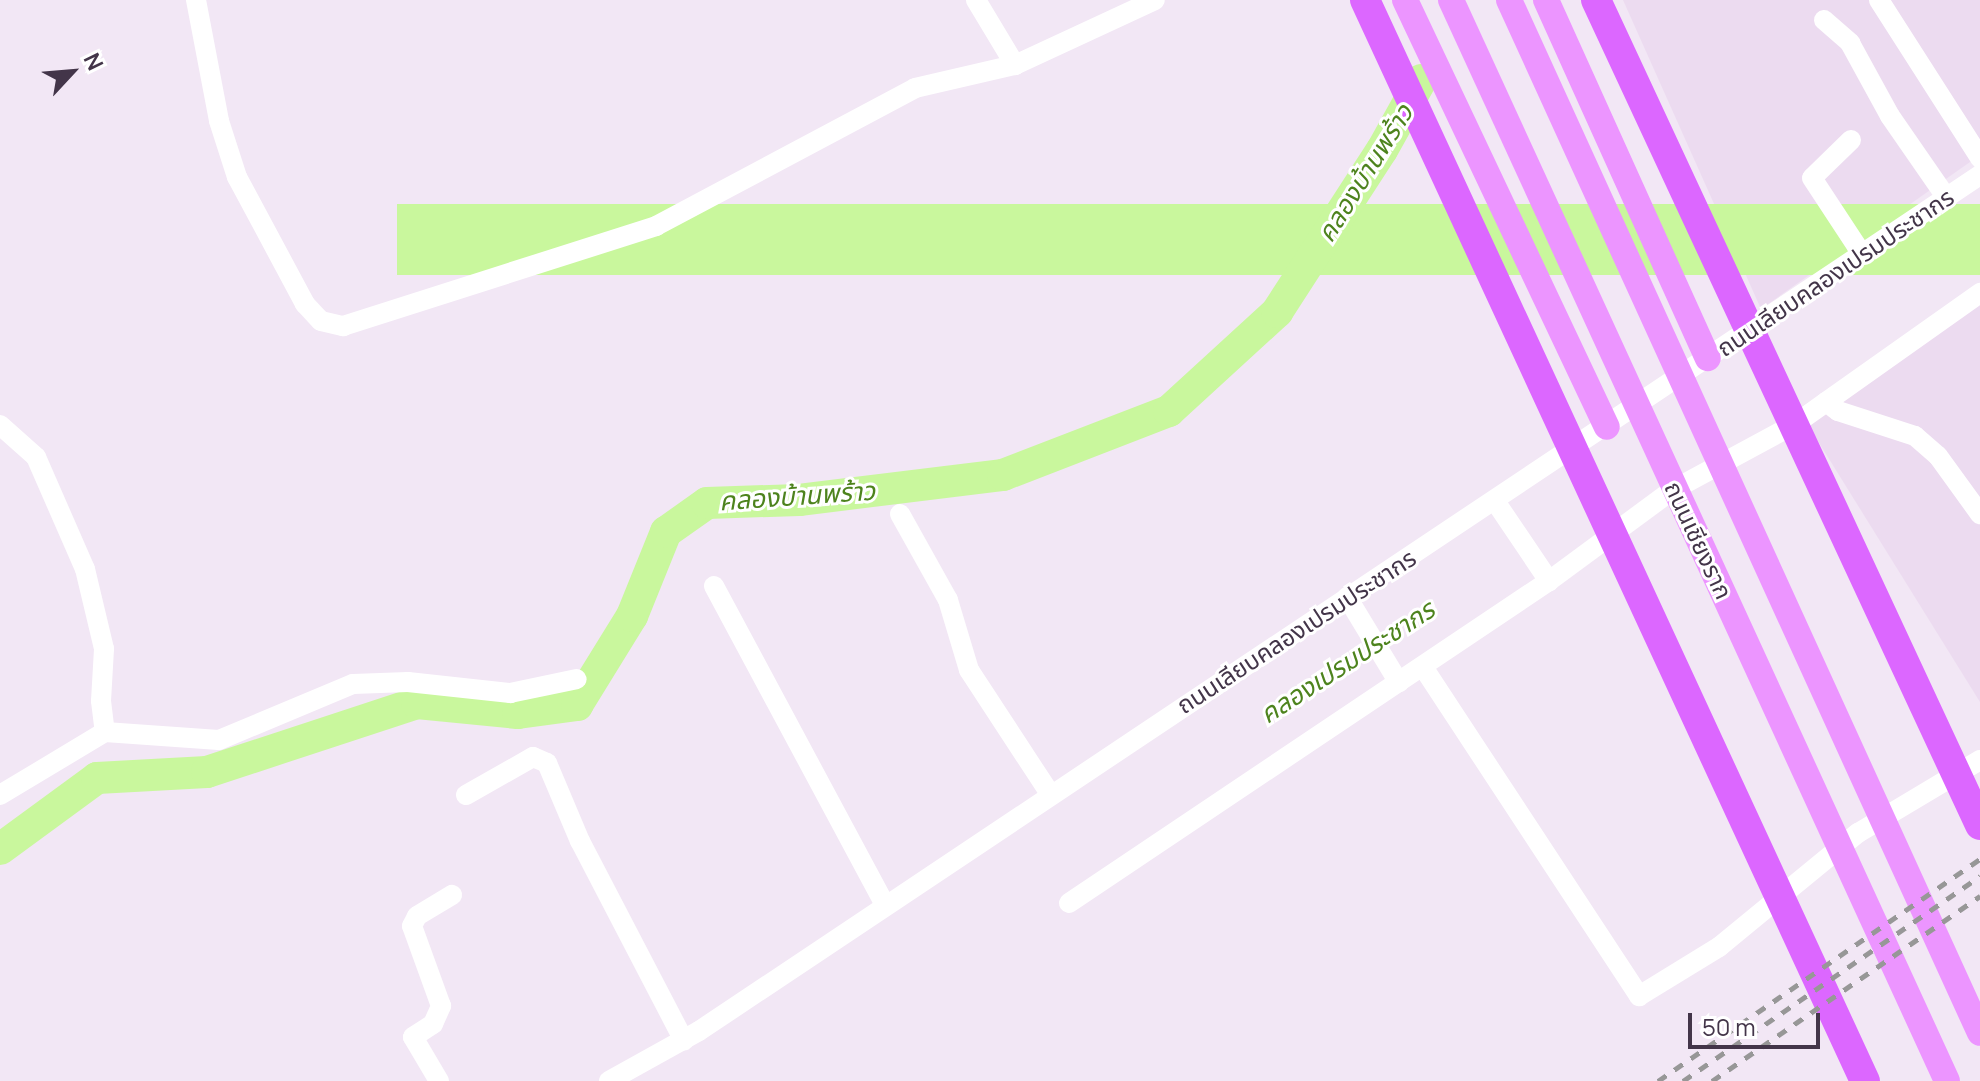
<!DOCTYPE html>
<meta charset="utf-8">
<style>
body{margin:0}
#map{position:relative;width:1980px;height:1081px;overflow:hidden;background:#f2e7f5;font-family:Manrope,"Noto Sans Thai",sans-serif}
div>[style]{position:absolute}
.residential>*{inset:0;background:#ecdbf0}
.water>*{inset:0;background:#c9f79d;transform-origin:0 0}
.river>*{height:32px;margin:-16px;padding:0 16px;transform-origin:16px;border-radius:16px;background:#c9f79d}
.minor>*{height:20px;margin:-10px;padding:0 10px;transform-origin:10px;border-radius:10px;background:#fff}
.major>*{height:26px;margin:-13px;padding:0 13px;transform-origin:13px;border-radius:13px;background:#ec95ff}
.highway>*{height:30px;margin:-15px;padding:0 15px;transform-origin:15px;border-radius:15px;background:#dc67ff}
.rail>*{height:5px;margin-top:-2.5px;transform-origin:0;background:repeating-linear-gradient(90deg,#979797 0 10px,transparent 0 20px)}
span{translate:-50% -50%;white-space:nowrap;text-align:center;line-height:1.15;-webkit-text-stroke:6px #fff;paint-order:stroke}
.street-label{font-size:24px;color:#433549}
.water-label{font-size:26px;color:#4d831d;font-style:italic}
.north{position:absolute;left:32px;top:32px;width:80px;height:80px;-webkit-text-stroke:6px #fff;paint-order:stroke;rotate:64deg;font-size:22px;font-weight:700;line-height:32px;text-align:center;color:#433549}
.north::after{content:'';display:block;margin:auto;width:28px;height:36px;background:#433549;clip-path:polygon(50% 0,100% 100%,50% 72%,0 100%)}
.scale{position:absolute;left:1688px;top:1013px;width:132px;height:36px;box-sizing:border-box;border:4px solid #433549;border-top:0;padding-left:10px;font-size:24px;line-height:28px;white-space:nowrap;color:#433549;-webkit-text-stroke:6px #fff;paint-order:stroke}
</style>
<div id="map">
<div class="residential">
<div style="clip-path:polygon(1623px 0,1980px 0,1980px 155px,1761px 309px)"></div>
<div style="clip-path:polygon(1980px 289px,1980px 702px,1798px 409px)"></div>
</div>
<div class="water">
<div style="left:1980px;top:204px;width:71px;height:1583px;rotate:90deg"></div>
</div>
<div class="river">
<div style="left:0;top:849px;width:120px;rotate:-36.2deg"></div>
<div style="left:97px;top:778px;width:110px;rotate:-3.1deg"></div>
<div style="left:207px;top:772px;width:221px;rotate:-18.2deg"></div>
<div style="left:417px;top:703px;width:101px;rotate:5.7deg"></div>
<div style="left:518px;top:713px;width:60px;rotate:-7.7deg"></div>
<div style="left:577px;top:705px;width:105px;rotate:-58.3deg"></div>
<div style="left:632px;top:616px;width:91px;rotate:-68deg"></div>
<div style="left:666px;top:532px;width:50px;rotate:-35.3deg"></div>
<div style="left:707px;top:503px;width:92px;rotate:-1.9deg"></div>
<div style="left:799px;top:500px;width:206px;rotate:-7deg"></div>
<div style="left:1003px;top:475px;width:178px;rotate:-21.1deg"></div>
<div style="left:1169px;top:411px;width:147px;rotate:-42.5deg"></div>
<div style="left:1277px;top:312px;width:193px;rotate:-57.1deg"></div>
<div style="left:1382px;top:150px;width:80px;rotate:-60.9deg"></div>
</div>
<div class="minor">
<div style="left:196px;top:0;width:123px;rotate:79.2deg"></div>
<div style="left:219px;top:121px;width:59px;rotate:72.2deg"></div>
<div style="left:237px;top:177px;width:144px;rotate:61.8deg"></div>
<div style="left:305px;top:304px;width:23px;rotate:47deg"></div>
<div style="left:321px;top:321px;width:23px;rotate:13deg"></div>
<div style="left:343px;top:326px;width:329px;rotate:-17.7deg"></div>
<div style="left:656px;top:226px;width:293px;rotate:-28deg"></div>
<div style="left:915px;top:88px;width:103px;rotate:-13deg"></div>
<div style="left:1015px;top:65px;width:154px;rotate:-24.9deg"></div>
<div style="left:976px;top:0;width:76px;rotate:59deg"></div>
<div style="left:1879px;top:0;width:188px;rotate:57.4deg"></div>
<div style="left:1824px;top:20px;width:35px;rotate:41deg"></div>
<div style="left:1850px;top:43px;width:83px;rotate:61.3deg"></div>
<div style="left:1890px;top:116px;width:98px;rotate:55.3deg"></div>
<div style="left:1851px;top:140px;width:54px;rotate:135.7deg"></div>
<div style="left:1812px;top:178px;width:91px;rotate:56.7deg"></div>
<div style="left:1826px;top:402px;width:15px;rotate:37deg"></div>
<div style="left:1838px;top:411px;width:81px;rotate:18deg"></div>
<div style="left:1915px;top:436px;width:30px;rotate:41deg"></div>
<div style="left:1938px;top:456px;width:72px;rotate:54.1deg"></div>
<div style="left:0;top:425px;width:48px;rotate:41.6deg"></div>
<div style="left:36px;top:457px;width:122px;rotate:66.4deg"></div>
<div style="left:85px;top:569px;width:82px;rotate:76.6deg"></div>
<div style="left:104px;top:649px;width:52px;rotate:93.3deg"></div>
<div style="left:101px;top:701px;width:31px;rotate:83deg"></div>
<div style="left:1495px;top:501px;width:97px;rotate:56deg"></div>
<div style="left:900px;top:514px;width:98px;rotate:60.8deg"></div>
<div style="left:948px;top:600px;width:73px;rotate:73.3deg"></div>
<div style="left:969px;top:670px;width:148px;rotate:56.8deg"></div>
<div style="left:714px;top:586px;width:362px;rotate:61.8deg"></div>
<div style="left:1347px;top:597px;width:100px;rotate:58.8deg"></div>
<div style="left:1423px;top:667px;width:394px;rotate:56.7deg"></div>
<div style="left:1639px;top:996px;width:94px;rotate:-31.5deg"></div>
<div style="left:1719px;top:947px;width:180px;rotate:-39.4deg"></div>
<div style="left:1858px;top:833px;width:142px;rotate:-30.9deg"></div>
<div style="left:0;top:795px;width:122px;rotate:-31deg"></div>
<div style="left:105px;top:732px;width:114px;rotate:4deg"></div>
<div style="left:219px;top:740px;width:145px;rotate:-22.7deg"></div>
<div style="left:353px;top:684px;width:55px;rotate:-2.1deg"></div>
<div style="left:408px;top:682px;width:103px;rotate:6.2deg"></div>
<div style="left:510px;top:693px;width:68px;rotate:-11.8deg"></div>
<div style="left:466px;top:795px;width:77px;rotate:-29.6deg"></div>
<div style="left:533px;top:757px;width:15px;rotate:23deg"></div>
<div style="left:547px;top:763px;width:85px;rotate:67.1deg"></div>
<div style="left:580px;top:841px;width:225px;rotate:62.5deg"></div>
<div style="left:1069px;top:903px;width:578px;rotate:-33.86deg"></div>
<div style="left:1549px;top:581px;width:152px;rotate:-36.4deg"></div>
<div style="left:1671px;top:491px;width:141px;rotate:-28.4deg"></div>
<div style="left:1795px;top:424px;width:227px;rotate:-35.3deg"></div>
<div style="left:439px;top:1081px;width:51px;rotate:-120.6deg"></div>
<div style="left:413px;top:1037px;width:24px;rotate:-33deg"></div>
<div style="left:433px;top:1024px;width:20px;rotate:-66deg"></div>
<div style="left:441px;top:1006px;width:85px;rotate:-109.9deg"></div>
<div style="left:412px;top:926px;width:11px;rotate:-63deg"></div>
<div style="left:417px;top:916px;width:41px;rotate:-31deg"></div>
<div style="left:609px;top:1081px;width:103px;rotate:-29.1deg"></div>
<div style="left:699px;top:1031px;width:1541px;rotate:-33.75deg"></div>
</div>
<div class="major">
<div style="left:1405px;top:0;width:472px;rotate:64.7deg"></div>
<div style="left:1451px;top:0;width:1189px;rotate:65.35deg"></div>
<div style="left:1509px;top:0;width:1135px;rotate:65.49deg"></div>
<div style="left:1546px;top:0;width:393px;rotate:65.7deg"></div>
</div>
<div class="highway">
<div style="left:1365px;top:0;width:1191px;rotate:65.18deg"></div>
<div style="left:1596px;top:0;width:910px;rotate:65.04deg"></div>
</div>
<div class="rail">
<div style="left:1658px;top:1081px;width:391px;rotate:-34.6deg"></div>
<div style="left:1683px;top:1081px;width:361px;rotate:-34.6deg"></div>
<div style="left:1712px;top:1081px;width:326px;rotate:-34.6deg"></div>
</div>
<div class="street-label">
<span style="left:1835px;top:272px;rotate:-34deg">ถนนเลียบคลองเปรมประชากร</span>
<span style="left:1699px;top:540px;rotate:65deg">ถนนเชียงราก</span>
<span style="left:1296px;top:631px;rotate:-33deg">ถนนเลียบคลองเปรมประชากร</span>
</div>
<div class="water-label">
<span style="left:1365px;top:173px;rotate:-58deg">คลองบ้านพร้าว</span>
<span style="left:797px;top:496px;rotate:-4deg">คลองบ้านพร้าว</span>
<span style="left:1347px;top:662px;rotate:-33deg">คลองเปรมประชากร</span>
</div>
<div class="north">N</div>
<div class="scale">50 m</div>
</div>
